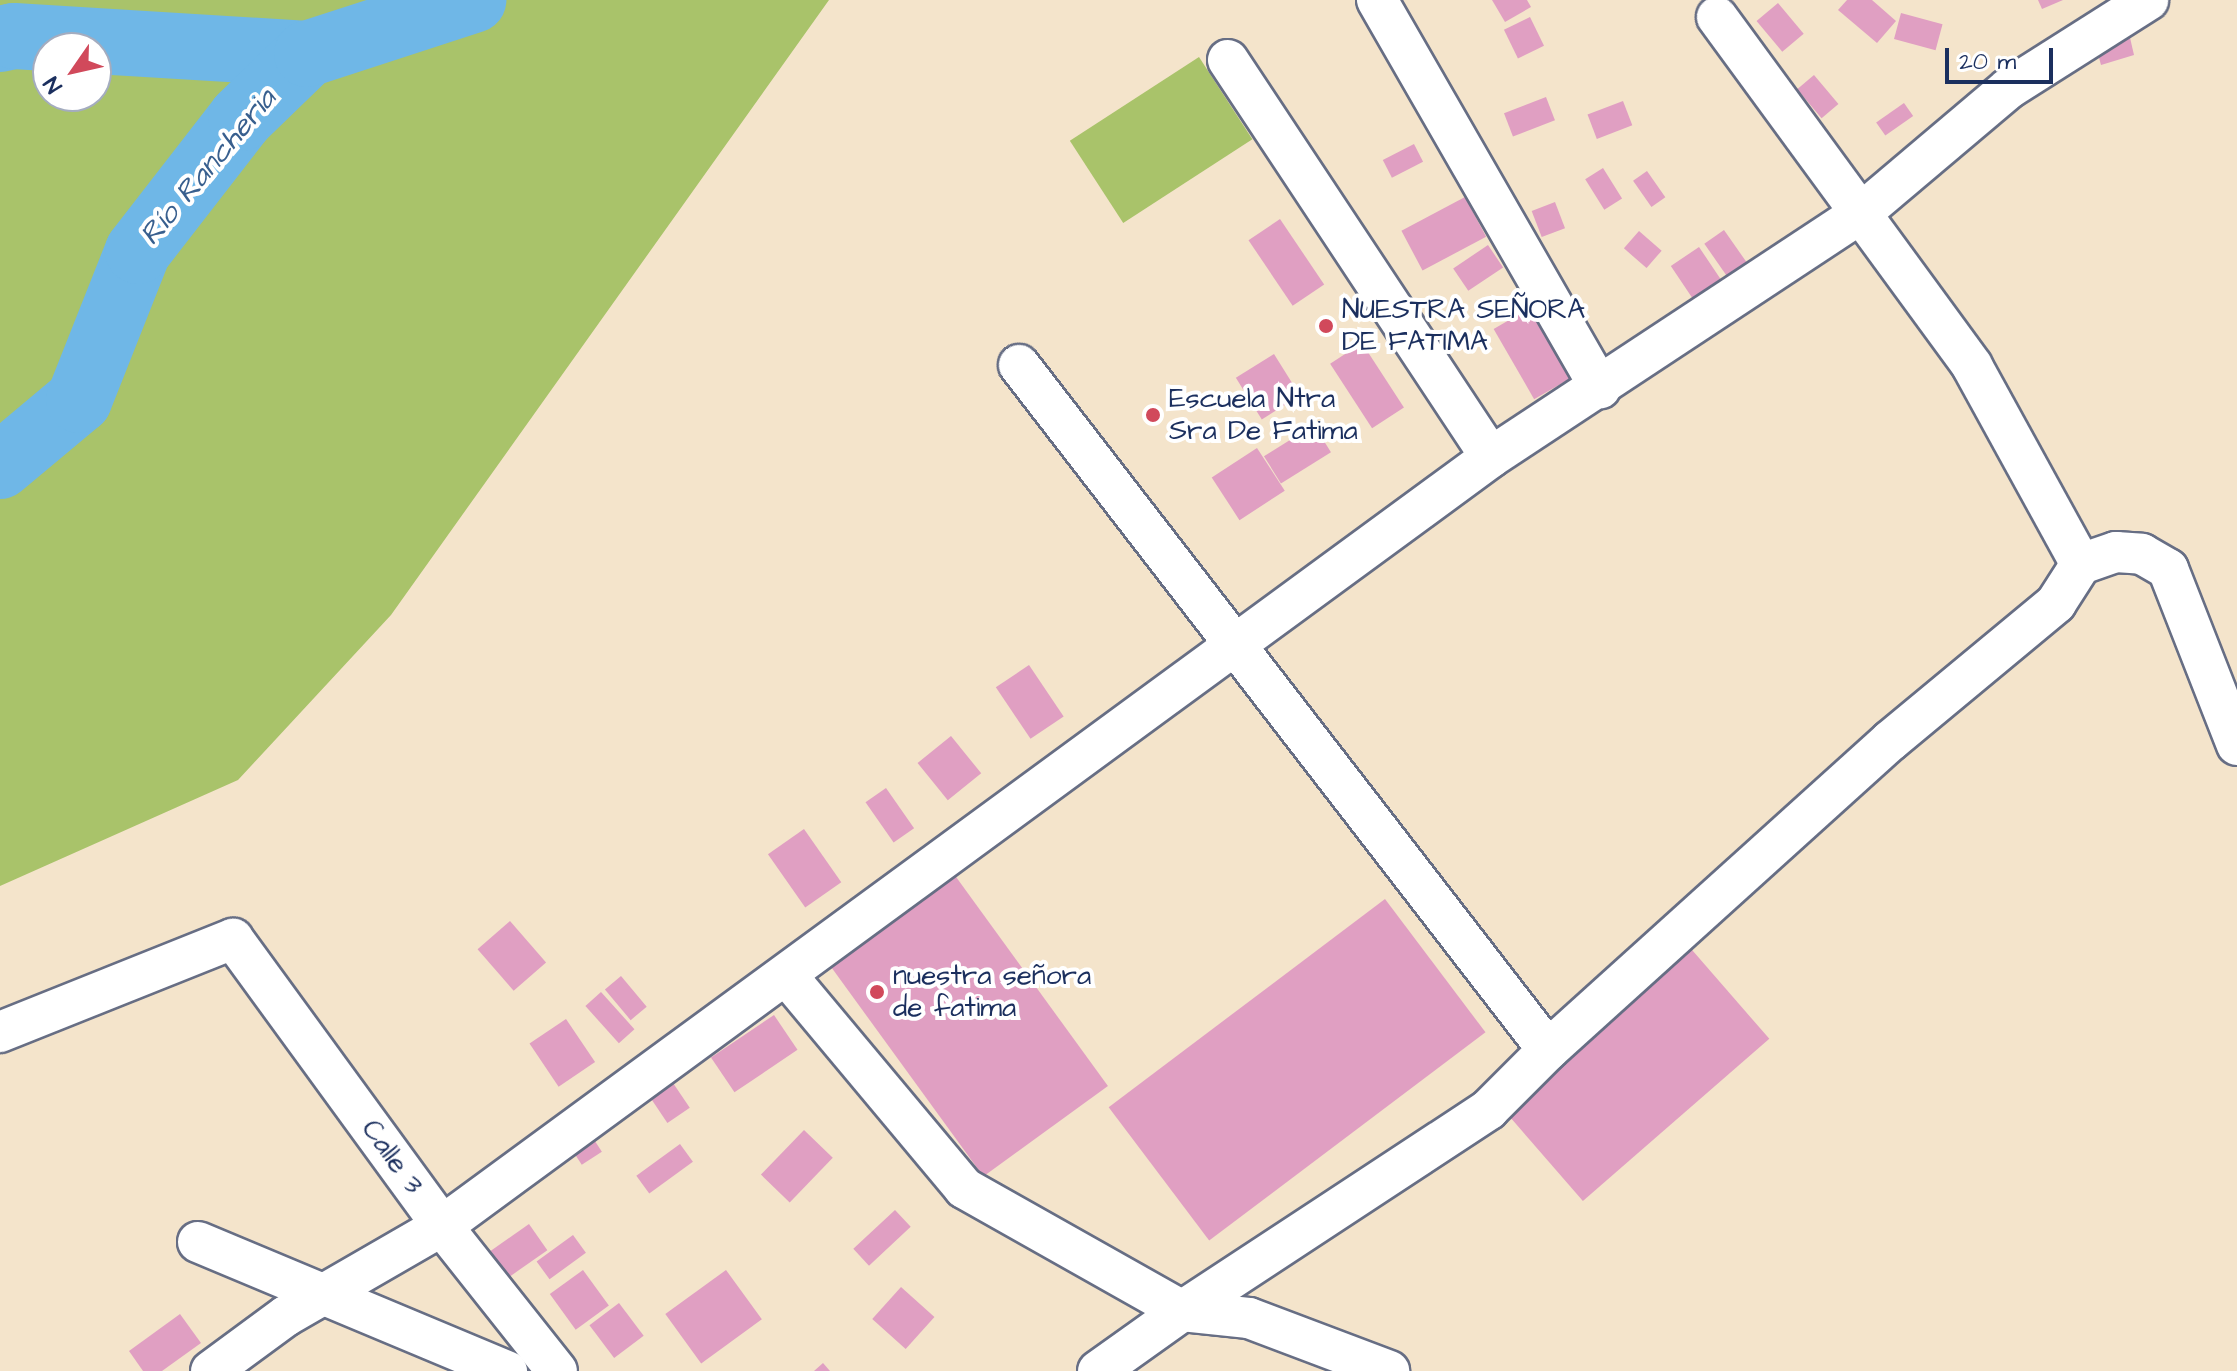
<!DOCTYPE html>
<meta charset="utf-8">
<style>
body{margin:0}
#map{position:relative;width:2237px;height:1371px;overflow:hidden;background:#f4e4cb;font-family:"Architects Daughter",sans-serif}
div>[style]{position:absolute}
.green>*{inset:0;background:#a9c36a;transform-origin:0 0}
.river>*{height:66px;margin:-33px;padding:0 33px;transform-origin:33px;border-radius:33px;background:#6fb7e7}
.building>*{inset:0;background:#e09fc2;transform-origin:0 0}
.roads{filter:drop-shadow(2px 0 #676e84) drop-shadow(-2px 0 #676e84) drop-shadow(0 2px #676e84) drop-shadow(0 -2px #676e84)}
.minor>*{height:40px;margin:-20px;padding:0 20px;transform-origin:20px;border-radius:20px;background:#fff}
.dots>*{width:22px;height:22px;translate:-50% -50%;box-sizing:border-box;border:4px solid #fff;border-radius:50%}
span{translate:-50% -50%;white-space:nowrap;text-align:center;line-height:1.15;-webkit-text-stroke:8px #fff;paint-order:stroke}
.poi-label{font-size:28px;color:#1b2f5e}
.left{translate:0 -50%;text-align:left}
.street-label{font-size:28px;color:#1b2f5e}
.water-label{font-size:30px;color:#385f8e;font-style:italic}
.north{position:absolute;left:32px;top:32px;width:80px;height:80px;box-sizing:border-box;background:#fff;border:2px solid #a4acbf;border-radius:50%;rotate:236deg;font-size:22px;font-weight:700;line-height:32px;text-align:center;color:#1b2f5e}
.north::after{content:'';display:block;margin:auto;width:28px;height:36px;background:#d1495b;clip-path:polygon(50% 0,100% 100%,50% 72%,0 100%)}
.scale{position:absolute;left:1945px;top:48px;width:108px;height:36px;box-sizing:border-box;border:4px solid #1b2f5e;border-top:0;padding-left:10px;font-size:24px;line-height:28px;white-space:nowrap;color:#1b2f5e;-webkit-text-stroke:6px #fff;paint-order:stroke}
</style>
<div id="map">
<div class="green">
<div style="clip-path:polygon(evenodd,0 0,829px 0,391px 615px,238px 780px,0 886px,0 0,48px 48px,96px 48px,96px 96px,48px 96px,48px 48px)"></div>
<div style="left:1199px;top:57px;width:98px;height:154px;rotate:57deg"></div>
</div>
<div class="river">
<div style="left:0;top:39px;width:14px;rotate:-12deg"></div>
<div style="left:14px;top:36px;width:294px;rotate:3.5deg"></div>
<div style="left:0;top:466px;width:103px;rotate:-39.9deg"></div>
<div style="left:79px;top:400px;width:160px;rotate:-68.4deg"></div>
<div style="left:138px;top:251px;width:168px;rotate:-52.2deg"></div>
<div style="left:241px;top:118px;width:92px;rotate:-44.1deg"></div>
<div style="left:307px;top:54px;width:175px;rotate:-18deg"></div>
</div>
<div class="building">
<div style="clip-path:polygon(1492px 0,1527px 0,1531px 7px,1505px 22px)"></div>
<div style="clip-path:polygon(1847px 0,1872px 0,1896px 21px,1877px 43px,1838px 10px)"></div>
<div style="clip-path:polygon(2038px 0,2063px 0,2042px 9px)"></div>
<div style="left:1778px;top:3px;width:40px;height:28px;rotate:50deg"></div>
<div style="left:1901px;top:13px;width:43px;height:27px;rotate:15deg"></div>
<div style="left:1530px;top:17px;width:32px;height:29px;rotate:64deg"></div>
<div style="clip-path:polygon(2128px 29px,2134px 55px,2101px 65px,2095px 43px)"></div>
<div style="left:1814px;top:75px;width:38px;height:22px;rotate:50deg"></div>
<div style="left:1546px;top:97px;width:25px;height:45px;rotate:69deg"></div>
<div style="left:1623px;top:101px;width:26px;height:38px;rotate:69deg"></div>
<div style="left:1904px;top:103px;width:16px;height:34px;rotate:55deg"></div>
<div style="left:1414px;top:144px;width:20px;height:35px;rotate:63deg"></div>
<div style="left:1603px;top:168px;width:36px;height:21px;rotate:58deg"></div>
<div style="left:1647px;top:171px;width:32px;height:17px;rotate:55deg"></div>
<div style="left:1465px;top:197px;width:45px;height:72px;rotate:62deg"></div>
<div style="left:1555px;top:202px;width:28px;height:25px;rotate:69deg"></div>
<div style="left:1280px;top:219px;width:79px;height:38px;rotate:56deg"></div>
<div style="left:1724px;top:230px;width:45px;height:24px;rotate:55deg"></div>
<div style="left:1639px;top:231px;width:30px;height:23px;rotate:41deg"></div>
<div style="left:1488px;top:245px;width:27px;height:42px;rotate:56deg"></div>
<div style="left:1699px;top:247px;width:46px;height:34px;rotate:56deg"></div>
<div style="left:1530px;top:308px;width:81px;height:42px;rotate:60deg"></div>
<div style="left:1362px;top:343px;width:77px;height:38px;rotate:57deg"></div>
<div style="left:1274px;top:354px;width:49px;height:45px;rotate:58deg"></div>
<div style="left:1314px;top:425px;width:32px;height:59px;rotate:58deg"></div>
<div style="left:1257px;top:448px;width:51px;height:54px;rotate:57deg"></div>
<div style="left:1029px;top:665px;width:62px;height:40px;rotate:56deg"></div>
<div style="left:951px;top:736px;width:48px;height:43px;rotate:51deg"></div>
<div style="left:886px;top:788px;width:49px;height:25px;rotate:55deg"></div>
<div style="left:804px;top:829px;width:65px;height:44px;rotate:55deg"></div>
<div style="left:951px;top:870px;width:267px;height:154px;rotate:54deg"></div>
<div style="left:1385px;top:899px;width:167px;height:346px;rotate:53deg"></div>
<div style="left:510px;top:921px;width:55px;height:43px;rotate:49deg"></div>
<div style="left:1686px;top:943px;width:127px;height:247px;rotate:49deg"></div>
<div style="left:621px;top:976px;width:40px;height:21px;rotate:50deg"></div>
<div style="left:601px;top:992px;width:50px;height:21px;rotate:48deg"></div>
<div style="left:774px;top:1015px;width:42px;height:76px;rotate:56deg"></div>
<div style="left:566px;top:1019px;width:52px;height:44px;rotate:56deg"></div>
<div style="left:673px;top:1083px;width:30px;height:27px;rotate:56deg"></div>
<div style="left:804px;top:1130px;width:40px;height:62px;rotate:44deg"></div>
<div style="left:591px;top:1135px;width:20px;height:24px;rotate:57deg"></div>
<div style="left:680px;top:1144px;width:22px;height:54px;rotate:54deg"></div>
<div style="left:895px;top:1210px;width:23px;height:57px;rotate:47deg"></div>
<div style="left:529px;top:1224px;width:32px;height:47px;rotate:55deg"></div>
<div style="left:573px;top:1235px;width:22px;height:45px;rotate:54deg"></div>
<div style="left:583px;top:1270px;width:44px;height:41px;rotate:54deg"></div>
<div style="left:726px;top:1270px;width:61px;height:75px;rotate:54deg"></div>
<div style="left:901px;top:1287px;width:45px;height:43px;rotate:42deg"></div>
<div style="left:619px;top:1303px;width:41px;height:37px;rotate:53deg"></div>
<div style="clip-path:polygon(180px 1314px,201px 1343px,162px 1371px,143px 1371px,129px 1351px)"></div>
<div style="clip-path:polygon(823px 1363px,830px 1371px,814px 1371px)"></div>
</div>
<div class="roads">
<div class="minor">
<div style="left:1377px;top:0;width:448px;rotate:60.1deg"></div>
<div style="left:1717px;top:17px;width:432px;rotate:53.8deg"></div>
<div style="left:1972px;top:366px;width:226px;rotate:61.2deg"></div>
<div style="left:1228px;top:60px;width:476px;rotate:56.5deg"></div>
<div style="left:1019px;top:365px;width:865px;rotate:52.32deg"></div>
<div style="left:787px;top:976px;width:276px;rotate:50.1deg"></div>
<div style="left:964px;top:1188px;width:250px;rotate:29.4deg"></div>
<div style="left:1182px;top:1311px;width:67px;rotate:6deg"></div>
<div style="left:1249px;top:1318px;width:150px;rotate:20.7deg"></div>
<div style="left:0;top:1032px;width:251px;rotate:-21.8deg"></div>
<div style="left:233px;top:939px;width:355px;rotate:53.9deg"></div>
<div style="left:442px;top:1226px;width:185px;rotate:51.6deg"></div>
<div style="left:198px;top:1242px;width:335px;rotate:22.7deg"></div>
<div style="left:211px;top:1371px;width:93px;rotate:-36.3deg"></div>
<div style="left:286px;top:1316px;width:180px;rotate:-30deg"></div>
<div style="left:442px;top:1226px;width:1301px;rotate:-36.24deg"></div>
<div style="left:1491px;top:457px;width:442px;rotate:-33.4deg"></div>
<div style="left:1860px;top:214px;width:194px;rotate:-40.2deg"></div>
<div style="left:2008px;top:89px;width:166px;rotate:-32.4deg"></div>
<div style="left:1098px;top:1371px;width:103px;rotate:-35.5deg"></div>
<div style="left:1182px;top:1311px;width:367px;rotate:-33.3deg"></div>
<div style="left:1489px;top:1109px;width:83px;rotate:-45deg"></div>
<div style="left:1548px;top:1050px;width:461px;rotate:-42.1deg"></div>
<div style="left:1890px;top:741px;width:216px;rotate:-39.7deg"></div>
<div style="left:2056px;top:603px;width:46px;rotate:-57.3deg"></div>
<div style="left:2081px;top:564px;width:37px;rotate:-19deg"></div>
<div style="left:2116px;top:552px;width:26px;rotate:4deg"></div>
<div style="left:2142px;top:554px;width:30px;rotate:30deg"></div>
<div style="left:2168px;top:569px;width:189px;rotate:68.6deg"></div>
</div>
</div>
<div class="dots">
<div style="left:1326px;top:326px;background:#d1495b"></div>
<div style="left:1153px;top:415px;background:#d1495b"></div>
<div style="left:877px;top:992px;background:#d1495b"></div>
</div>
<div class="poi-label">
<span class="left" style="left:1342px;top:326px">NUESTRA SEÑORA<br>DE FATIMA</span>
<span class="left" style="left:1169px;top:415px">Escuela Ntra<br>Sra De Fatima</span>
<span class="left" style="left:893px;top:992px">nuestra señora<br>de fatima</span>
</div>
<div class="street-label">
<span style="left:392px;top:1157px;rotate:54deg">Calle 3</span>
</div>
<div class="water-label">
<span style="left:208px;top:167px;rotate:-50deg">Río Rancheria</span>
</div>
<div class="north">N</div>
<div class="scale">20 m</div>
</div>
